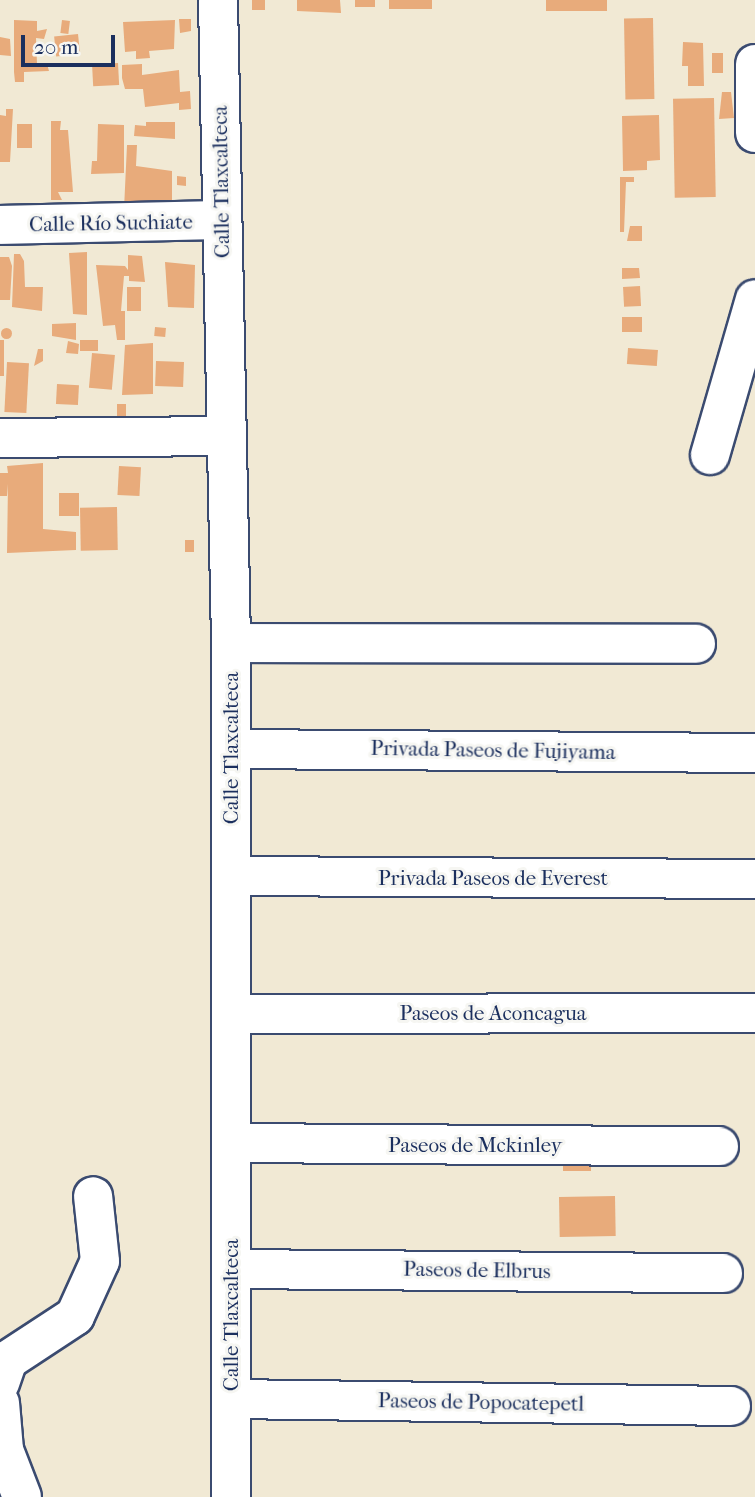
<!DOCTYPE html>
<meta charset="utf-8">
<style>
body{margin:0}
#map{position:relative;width:755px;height:1497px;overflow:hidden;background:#f1e9d4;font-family:"IM FELL French Canon",serif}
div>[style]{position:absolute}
.building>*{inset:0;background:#e8ab7b;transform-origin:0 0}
.round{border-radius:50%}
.roads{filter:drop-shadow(2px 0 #3b4b70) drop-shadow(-2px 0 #3b4b70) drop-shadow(0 2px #3b4b70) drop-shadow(0 -2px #3b4b70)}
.minor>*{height:38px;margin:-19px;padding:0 19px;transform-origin:19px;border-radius:19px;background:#fff}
span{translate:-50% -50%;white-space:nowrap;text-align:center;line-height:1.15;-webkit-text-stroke:6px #f6f6f2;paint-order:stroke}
.street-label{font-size:21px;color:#1b2f5e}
.scale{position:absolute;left:21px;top:35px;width:94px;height:32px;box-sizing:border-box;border:4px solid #1b2f5e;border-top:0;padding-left:9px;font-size:21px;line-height:24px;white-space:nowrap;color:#1b2f5e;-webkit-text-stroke:5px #f6f6f2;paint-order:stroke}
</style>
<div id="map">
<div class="building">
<div style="left:252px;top:0;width:13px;height:10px"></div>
<div style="clip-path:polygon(297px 0,340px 0,341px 13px,297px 11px)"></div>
<div style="left:355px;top:0;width:20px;height:7px"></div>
<div style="left:389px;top:0;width:43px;height:9px"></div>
<div style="left:546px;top:0;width:61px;height:11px"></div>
<div style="left:653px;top:18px;width:81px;height:29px;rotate:89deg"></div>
<div style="clip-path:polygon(179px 19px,191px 19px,191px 31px,180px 33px)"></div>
<div style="clip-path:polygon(14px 20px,37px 21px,37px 31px,47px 29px,44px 39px,36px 38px,37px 64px,47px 64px,49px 71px,24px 72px,24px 82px,15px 82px,14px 72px)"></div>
<div style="left:62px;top:20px;width:8px;height:13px;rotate:7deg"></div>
<div style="clip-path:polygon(175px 20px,174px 49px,149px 51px,150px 58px,136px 59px,136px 51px,125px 52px,123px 22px)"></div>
<div style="left:78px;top:34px;width:20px;height:24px;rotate:84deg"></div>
<div style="clip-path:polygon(0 37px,10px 39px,11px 56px,0 55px)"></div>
<div style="clip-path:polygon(683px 42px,703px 43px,704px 86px,688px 86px,688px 66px,682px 66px)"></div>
<div style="left:712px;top:53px;width:11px;height:20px"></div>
<div style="left:118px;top:63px;width:22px;height:26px;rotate:87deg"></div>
<div style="clip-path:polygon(142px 64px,142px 75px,179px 70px,180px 92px,190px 91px,191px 109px,179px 110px,179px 103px,145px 107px,143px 89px,125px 89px,122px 78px,122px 65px)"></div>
<div style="clip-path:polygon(722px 92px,731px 92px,734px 118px,719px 119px)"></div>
<div style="left:714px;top:98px;width:99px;height:41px;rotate:89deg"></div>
<div style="clip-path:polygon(6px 109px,13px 109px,10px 162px,0 162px,0 115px,6px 116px)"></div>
<div style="clip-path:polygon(659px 115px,660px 160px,647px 161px,647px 170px,623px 171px,622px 116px)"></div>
<div style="clip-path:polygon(51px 121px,61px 121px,60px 130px,68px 130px,73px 192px,58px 192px,62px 200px,51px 200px)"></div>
<div style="clip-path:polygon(146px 122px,175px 122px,175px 139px,134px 136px,135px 125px,146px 126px)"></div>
<div style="left:17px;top:124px;width:15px;height:24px"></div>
<div style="clip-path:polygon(98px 124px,124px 125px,124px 173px,91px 174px,92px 161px,97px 161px)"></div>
<div style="clip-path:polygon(127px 145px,137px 145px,136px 166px,172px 171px,172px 212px,124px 209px)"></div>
<div style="clip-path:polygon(177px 176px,186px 177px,186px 186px,177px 185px)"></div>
<div style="clip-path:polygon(620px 177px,634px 177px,634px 182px,626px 182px,624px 232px,620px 232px)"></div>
<div style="clip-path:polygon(630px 226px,642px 226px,642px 241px,627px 241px)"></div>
<div style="clip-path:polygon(87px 252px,87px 315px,73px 314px,69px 253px)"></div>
<div style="clip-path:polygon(14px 254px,20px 254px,24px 261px,25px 287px,43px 287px,42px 311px,12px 307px)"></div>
<div style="clip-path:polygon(128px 255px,142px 256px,145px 282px,129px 281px,129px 276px,124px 276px,121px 311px,125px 311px,125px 340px,117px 340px,115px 325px,103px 326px,96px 265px,125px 266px,128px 270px)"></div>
<div style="clip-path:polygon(0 257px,9px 257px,12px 266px,10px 300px,0 300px)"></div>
<div style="clip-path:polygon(165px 262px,195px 265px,194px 308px,168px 307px)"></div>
<div style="clip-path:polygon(622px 268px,639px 268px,640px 278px,622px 279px)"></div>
<div style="left:640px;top:286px;width:20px;height:17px;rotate:87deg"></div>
<div style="left:127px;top:287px;width:14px;height:24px"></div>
<div style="left:622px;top:317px;width:20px;height:15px"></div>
<div style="clip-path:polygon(76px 323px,76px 340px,52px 336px,52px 324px)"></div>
<div style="left:155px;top:327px;width:11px;height:9px;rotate:5deg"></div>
<div class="round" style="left:0.5px;top:327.5px;width:11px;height:11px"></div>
<div style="left:0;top:340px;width:4px;height:36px"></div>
<div style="left:80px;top:340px;width:18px;height:11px"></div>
<div style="clip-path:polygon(68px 341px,79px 344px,78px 354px,66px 353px)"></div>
<div style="clip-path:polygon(153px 343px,153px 394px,122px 395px,125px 345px)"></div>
<div style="left:628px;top:348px;width:30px;height:16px;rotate:4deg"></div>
<div style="clip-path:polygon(38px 349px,43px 349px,43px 361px,34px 366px)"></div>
<div style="left:92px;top:353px;width:23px;height:35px;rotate:5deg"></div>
<div style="left:156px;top:361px;width:28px;height:25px;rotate:2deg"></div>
<div style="left:7px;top:362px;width:22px;height:50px;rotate:3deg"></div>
<div style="left:57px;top:384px;width:22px;height:20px;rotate:3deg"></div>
<div style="left:117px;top:404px;width:9px;height:20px"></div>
<div style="clip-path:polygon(43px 463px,43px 529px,76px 532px,76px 550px,7px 553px,8px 484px,7px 496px,0 496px,0 473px,8px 473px,7px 466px)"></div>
<div style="left:119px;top:466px;width:22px;height:29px;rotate:3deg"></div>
<div style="left:59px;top:493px;width:20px;height:23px"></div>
<div style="left:117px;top:507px;width:43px;height:37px;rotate:89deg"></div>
<div style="left:185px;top:540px;width:9px;height:12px"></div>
<div style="left:563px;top:1159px;width:28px;height:12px"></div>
<div style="left:615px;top:1196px;width:40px;height:56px;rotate:89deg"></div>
</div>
<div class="roads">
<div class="minor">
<div style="left:218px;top:0;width:643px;rotate:88.84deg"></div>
<div style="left:231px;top:643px;width:854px;rotate:90deg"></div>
<div style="left:755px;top:64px;width:69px;rotate:90deg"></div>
<div style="left:0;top:225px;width:222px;rotate:-1.3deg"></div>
<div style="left:0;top:438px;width:227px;rotate:-0.5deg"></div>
<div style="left:710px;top:455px;width:162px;rotate:-73.9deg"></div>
<div style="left:231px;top:643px;width:465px;rotate:0.1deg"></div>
<div style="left:231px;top:749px;width:524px;rotate:0.44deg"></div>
<div style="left:231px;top:876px;width:524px;rotate:0.33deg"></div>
<div style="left:231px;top:1014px;width:524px;rotate:-0.11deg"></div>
<div style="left:231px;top:1143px;width:488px;rotate:0.4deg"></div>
<div style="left:231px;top:1269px;width:492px;rotate:0.5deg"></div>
<div style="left:0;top:1383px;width:24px;rotate:-71deg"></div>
<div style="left:8px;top:1360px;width:80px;rotate:-33.3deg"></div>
<div style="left:75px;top:1316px;width:60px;rotate:-65.6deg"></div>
<div style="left:100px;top:1261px;width:65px;rotate:-96.1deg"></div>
<div style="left:231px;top:1399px;width:500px;rotate:0.8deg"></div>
<div style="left:0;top:1403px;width:47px;rotate:85.1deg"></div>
<div style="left:4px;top:1450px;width:50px;rotate:69deg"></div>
</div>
</div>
<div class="street-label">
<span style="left:221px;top:182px;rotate:-91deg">Calle Tlaxcalteca</span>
<span style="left:111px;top:223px;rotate:-1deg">Calle Río Suchiate</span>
<span style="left:231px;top:748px;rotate:-90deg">Calle Tlaxcalteca</span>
<span style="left:493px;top:750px;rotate:1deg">Privada Paseos de Fujiyama</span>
<span style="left:493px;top:878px">Privada Paseos de Everest</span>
<span style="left:493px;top:1013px">Paseos de Aconcagua</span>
<span style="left:475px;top:1145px">Paseos de Mckinley</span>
<span style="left:477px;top:1270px;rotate:1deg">Paseos de Elbrus</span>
<span style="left:231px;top:1315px;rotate:-90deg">Calle Tlaxcalteca</span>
<span style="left:481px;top:1402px;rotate:1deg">Paseos de Popocatepetl</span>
</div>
<div class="scale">20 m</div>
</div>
